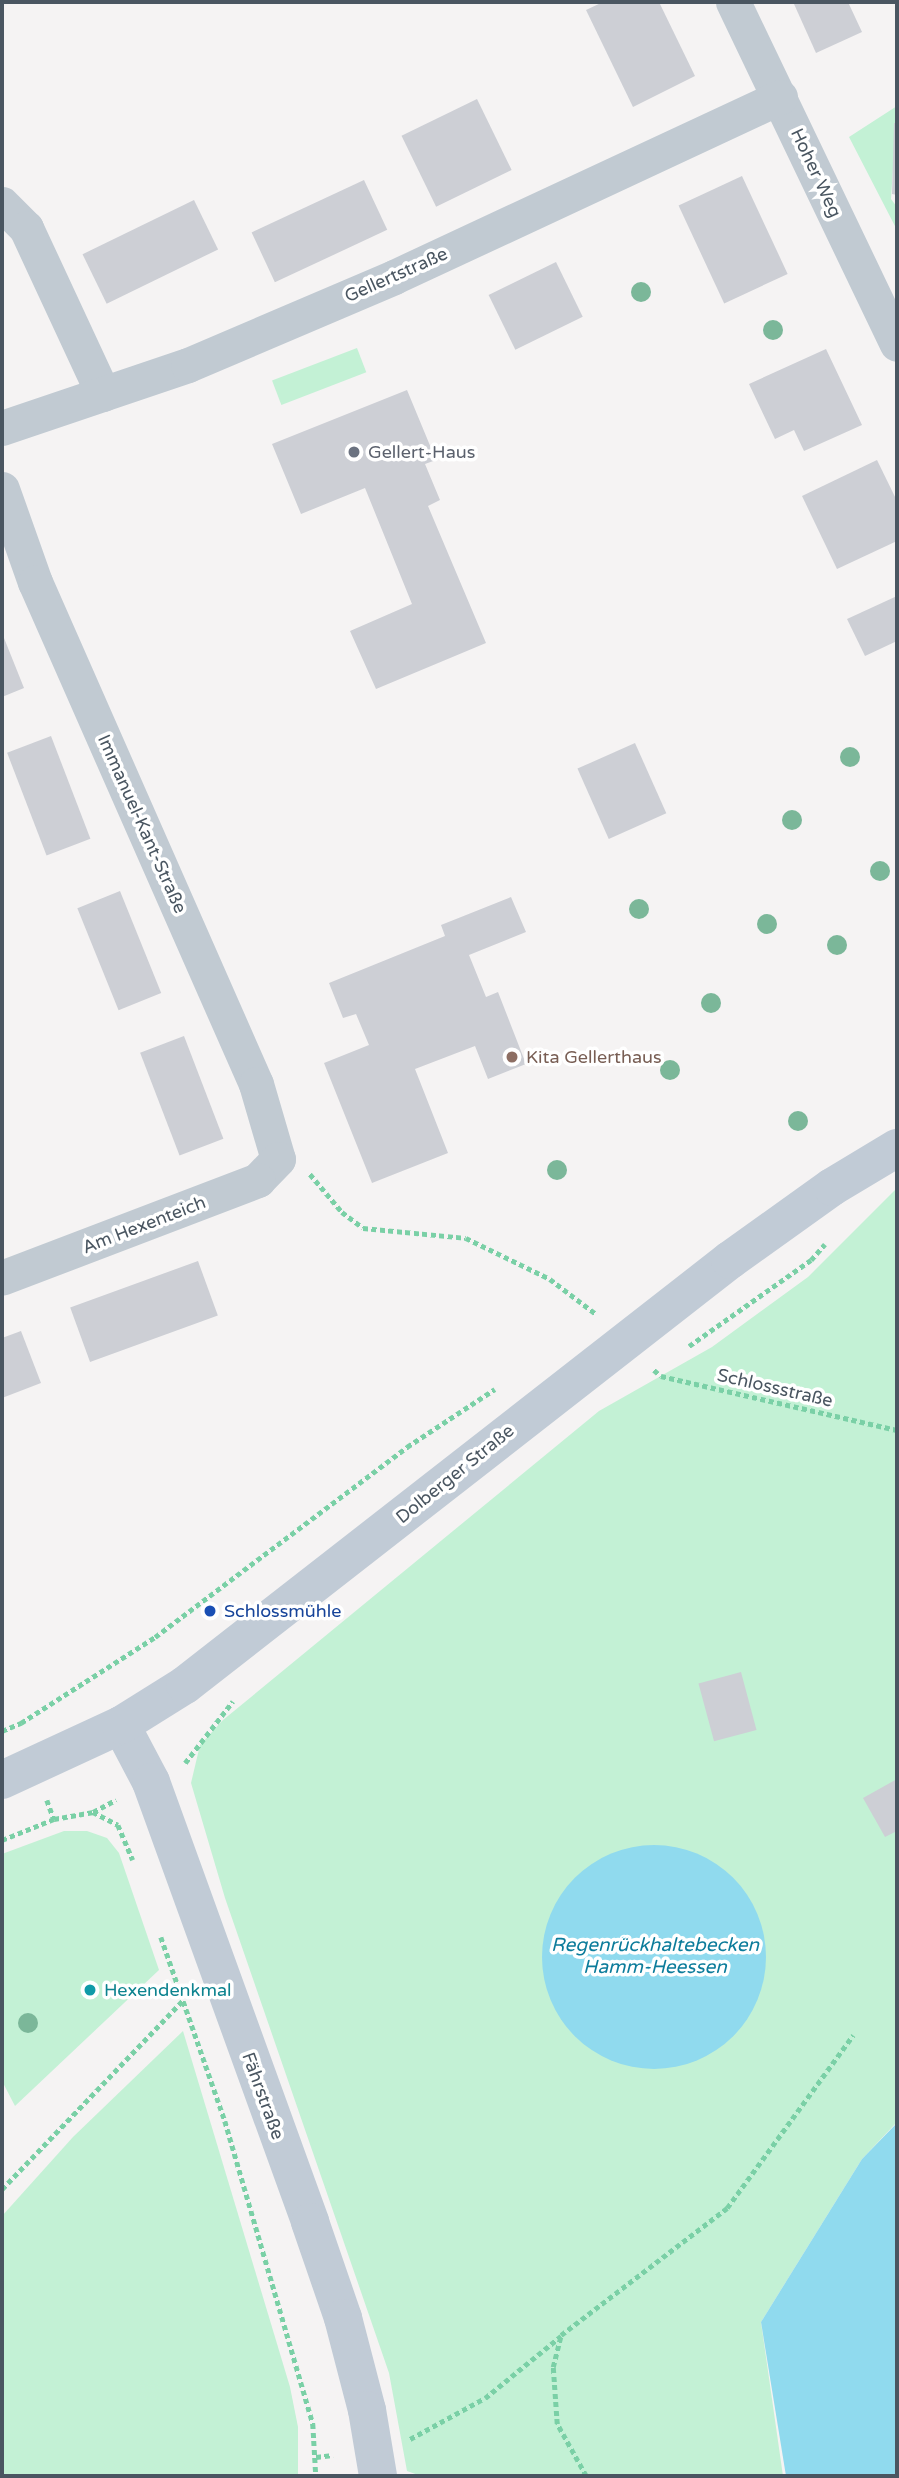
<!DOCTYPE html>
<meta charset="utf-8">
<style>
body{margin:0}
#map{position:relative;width:899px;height:2478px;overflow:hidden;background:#f5f3f3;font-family:"Varela Round",sans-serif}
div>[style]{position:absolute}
.green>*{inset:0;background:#c3f1d5;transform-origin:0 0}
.water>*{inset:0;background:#90daee}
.round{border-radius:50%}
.building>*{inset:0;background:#cdcfd5;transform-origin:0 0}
.path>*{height:4.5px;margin-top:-2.25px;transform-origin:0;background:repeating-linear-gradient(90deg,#7ad0a6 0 5px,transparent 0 8.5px)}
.street>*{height:35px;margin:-17.5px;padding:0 17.5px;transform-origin:17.5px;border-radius:17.5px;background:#c1cad2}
.secondary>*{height:38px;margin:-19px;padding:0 19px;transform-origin:19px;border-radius:19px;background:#c1cbd6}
.trees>*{width:20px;height:20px;margin:-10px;border-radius:50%;background:#7bb799}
.dots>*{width:19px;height:19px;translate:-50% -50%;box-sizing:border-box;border:4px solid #fff;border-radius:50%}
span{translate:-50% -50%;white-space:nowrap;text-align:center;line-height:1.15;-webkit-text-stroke:7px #fff;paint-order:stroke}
.street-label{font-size:18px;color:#4a5661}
.worship-label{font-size:18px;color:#5b616d}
.left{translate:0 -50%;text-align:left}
.education-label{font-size:18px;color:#785e54}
.transit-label{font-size:18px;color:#164399}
.culture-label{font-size:18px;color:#0d838f}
.water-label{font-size:19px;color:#0c7c9b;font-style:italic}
.frame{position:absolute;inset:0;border:4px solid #4a5661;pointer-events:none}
</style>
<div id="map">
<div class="green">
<div style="clip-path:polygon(897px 106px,891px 199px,897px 207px,897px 230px,849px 137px)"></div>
<div style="left:357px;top:348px;width:26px;height:91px;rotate:69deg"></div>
<div style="clip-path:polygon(897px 1188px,897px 2122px,862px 2159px,761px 2322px,783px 2476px,421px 2476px,407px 2471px,389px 2373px,225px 1898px,191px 1783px,200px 1745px,223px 1720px,599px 1411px,712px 1347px,808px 1277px)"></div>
<div style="clip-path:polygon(64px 1831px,87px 1831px,107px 1838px,119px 1853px,159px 1970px,15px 2106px,2px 2081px,2px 1854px)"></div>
<div style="clip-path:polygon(183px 2031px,290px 2387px,298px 2427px,298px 2476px,2px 2476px,2px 2216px,73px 2137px)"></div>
</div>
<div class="water">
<div class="round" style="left:542px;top:1845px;width:224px;height:224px"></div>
<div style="clip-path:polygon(897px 2123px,897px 2476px,786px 2476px,761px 2322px,862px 2159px)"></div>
</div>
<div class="building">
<div style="clip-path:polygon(603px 2px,659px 2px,695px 76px,633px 107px,586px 10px)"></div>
<div style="clip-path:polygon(798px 2px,848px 2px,862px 32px,816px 53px,794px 4px)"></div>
<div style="left:477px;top:99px;width:79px;height:84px;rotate:64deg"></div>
<div style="clip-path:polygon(894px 123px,897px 123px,897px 195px,892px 194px)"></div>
<div style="left:742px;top:176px;width:108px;height:70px;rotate:65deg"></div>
<div style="left:364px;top:180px;width:55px;height:124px;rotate:65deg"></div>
<div style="left:194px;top:200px;width:55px;height:124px;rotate:64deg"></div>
<div style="left:556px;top:262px;width:61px;height:75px;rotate:64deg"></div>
<div style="clip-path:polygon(826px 349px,862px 425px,804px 451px,794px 430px,775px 439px,749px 384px)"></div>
<div style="clip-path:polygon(407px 390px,436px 460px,425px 464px,440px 500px,428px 506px,486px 643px,376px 689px,350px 631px,412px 604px,365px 488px,301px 514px,272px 444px)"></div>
<div style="clip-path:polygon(877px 460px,897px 501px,897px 541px,837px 569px,802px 496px)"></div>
<div style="clip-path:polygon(897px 596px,897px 641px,865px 656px,847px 619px)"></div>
<div style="clip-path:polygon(2px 633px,24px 688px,2px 697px)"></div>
<div style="left:51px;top:736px;width:110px;height:47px;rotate:69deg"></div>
<div style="left:635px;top:743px;width:77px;height:63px;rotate:66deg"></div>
<div style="left:120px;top:891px;width:110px;height:46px;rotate:68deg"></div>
<div style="clip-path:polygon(511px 897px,526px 932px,469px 955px,486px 997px,498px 992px,526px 1064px,488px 1079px,475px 1046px,415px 1069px,448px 1153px,372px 1183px,324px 1063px,369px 1045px,356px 1014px,343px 1018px,329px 983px,445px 936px,441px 925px)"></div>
<div style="left:184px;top:1036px;width:110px;height:47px;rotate:69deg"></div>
<div style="left:198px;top:1261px;width:58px;height:136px;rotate:70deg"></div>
<div style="clip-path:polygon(21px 1331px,41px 1383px,2px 1398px,2px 1338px)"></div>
<div style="left:741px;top:1672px;width:60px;height:44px;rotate:75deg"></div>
<div style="clip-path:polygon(897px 1779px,897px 1831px,885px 1837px,863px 1798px)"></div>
</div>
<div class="path">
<div style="left:310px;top:1174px;width:50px;rotate:49.9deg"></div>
<div style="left:342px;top:1212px;width:26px;rotate:37deg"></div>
<div style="left:363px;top:1228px;width:103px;rotate:5.5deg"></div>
<div style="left:466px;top:1238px;width:93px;rotate:26deg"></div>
<div style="left:550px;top:1279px;width:58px;rotate:37.3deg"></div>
<div style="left:689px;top:1346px;width:149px;rotate:-35.2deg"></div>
<div style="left:811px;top:1260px;width:21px;rotate:-49deg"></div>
<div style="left:654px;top:1370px;width:9px;rotate:41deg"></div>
<div style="left:661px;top:1376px;width:242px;rotate:12.9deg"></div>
<div style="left:2px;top:1731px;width:21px;rotate:-23deg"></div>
<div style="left:21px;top:1723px;width:159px;rotate:-32.7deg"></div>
<div style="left:155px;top:1637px;width:316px;rotate:-37deg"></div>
<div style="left:407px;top:1447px;width:105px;rotate:-33.4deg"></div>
<div style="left:185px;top:1763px;width:78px;rotate:-52.3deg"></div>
<div style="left:47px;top:1800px;width:20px;rotate:70deg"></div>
<div style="left:93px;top:1812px;width:28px;rotate:27deg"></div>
<div style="left:118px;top:1825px;width:38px;rotate:67deg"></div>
<div style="left:2px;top:1840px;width:56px;rotate:-22deg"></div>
<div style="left:54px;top:1819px;width:40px;rotate:-10deg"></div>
<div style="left:93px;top:1812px;width:26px;rotate:-28deg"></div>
<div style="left:161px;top:1937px;width:195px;rotate:70.8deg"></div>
<div style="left:225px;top:2121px;width:316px;rotate:73.8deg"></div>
<div style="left:313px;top:2424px;width:52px;rotate:86.7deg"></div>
<div style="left:2px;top:2189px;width:262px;rotate:-46.2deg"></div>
<div style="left:410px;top:2439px;width:85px;rotate:-28.7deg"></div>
<div style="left:485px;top:2398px;width:98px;rotate:-39.2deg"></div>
<div style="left:316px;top:2457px;width:17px;rotate:-7deg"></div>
<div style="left:586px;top:2476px;width:60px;rotate:-119.1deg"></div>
<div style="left:557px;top:2424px;width:57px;rotate:-94deg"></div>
<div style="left:553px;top:2367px;width:33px;rotate:-76deg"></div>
<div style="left:561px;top:2335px;width:209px;rotate:-37.4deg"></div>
<div style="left:727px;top:2208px;width:214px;rotate:-53.9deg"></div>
</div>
<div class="street">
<div style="left:733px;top:2px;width:379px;rotate:64.4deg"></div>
<div style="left:2px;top:204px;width:34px;rotate:45deg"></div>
<div style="left:26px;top:228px;width:183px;rotate:65.1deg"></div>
<div style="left:2px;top:428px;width:196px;rotate:-18.7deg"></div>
<div style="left:188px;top:365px;width:224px;rotate:-23.1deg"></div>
<div style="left:394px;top:277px;width:426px;rotate:-25deg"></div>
<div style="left:2px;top:489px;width:99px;rotate:70.5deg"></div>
<div style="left:35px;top:582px;width:548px;rotate:66.24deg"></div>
<div style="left:256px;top:1084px;width:78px;rotate:73.7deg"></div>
<div style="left:278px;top:1159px;width:29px;rotate:134deg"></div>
<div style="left:258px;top:1180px;width:274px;rotate:159.1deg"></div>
</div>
<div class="secondary">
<div style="left:121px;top:1725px;width:64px;rotate:62.2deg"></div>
<div style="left:151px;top:1782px;width:468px;rotate:70.1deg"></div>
<div style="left:310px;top:2222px;width:102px;rotate:71deg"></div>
<div style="left:343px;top:2318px;width:95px;rotate:75.4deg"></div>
<div style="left:367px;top:2410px;width:67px;rotate:80.5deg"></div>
<div style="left:2px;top:1780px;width:131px;rotate:-24.8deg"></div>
<div style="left:121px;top:1725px;width:75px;rotate:-32deg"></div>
<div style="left:185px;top:1685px;width:691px;rotate:-37.95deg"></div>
<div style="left:730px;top:1260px;width:125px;rotate:-35.6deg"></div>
<div style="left:832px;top:1187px;width:76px;rotate:-31deg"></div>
</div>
<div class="trees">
<div style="left:641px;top:292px"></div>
<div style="left:773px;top:330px"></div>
<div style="left:850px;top:757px"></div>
<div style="left:792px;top:820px"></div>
<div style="left:880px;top:871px"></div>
<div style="left:639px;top:909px"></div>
<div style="left:767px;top:924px"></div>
<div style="left:837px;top:945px"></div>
<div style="left:711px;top:1003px"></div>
<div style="left:670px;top:1070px"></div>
<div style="left:798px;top:1121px"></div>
<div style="left:557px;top:1170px"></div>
<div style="left:28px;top:2023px"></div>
</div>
<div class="dots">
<div style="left:354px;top:452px;background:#6b7280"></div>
<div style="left:512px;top:1057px;background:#8d6e63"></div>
<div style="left:210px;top:1611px;background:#1a4fb4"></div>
<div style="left:90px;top:1990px;background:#0f9aa8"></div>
</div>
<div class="street-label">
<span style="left:816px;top:173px;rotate:65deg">Hoher Weg</span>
<span style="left:396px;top:275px;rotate:-24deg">Gellertstraße</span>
<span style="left:142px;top:824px;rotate:66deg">Immanuel-Kant-Straße</span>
<span style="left:144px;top:1225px;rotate:-21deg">Am Hexenteich</span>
<span style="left:775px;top:1388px;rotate:13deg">Schlossstraße</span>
<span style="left:455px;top:1474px;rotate:-39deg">Dolberger Straße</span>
<span style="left:263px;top:2096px;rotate:70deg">Fährstraße</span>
</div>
<div class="worship-label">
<span class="left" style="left:368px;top:452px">Gellert-Haus</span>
</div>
<div class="education-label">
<span class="left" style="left:526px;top:1057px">Kita Gellerthaus</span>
</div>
<div class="transit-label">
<span class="left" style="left:224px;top:1611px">Schlossmühle</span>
</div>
<div class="culture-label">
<span class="left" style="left:104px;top:1990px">Hexendenkmal</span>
</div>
<div class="water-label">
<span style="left:655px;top:1957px">Regenrückhaltebecken<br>Hamm-Heessen</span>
</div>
<div class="frame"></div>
</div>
